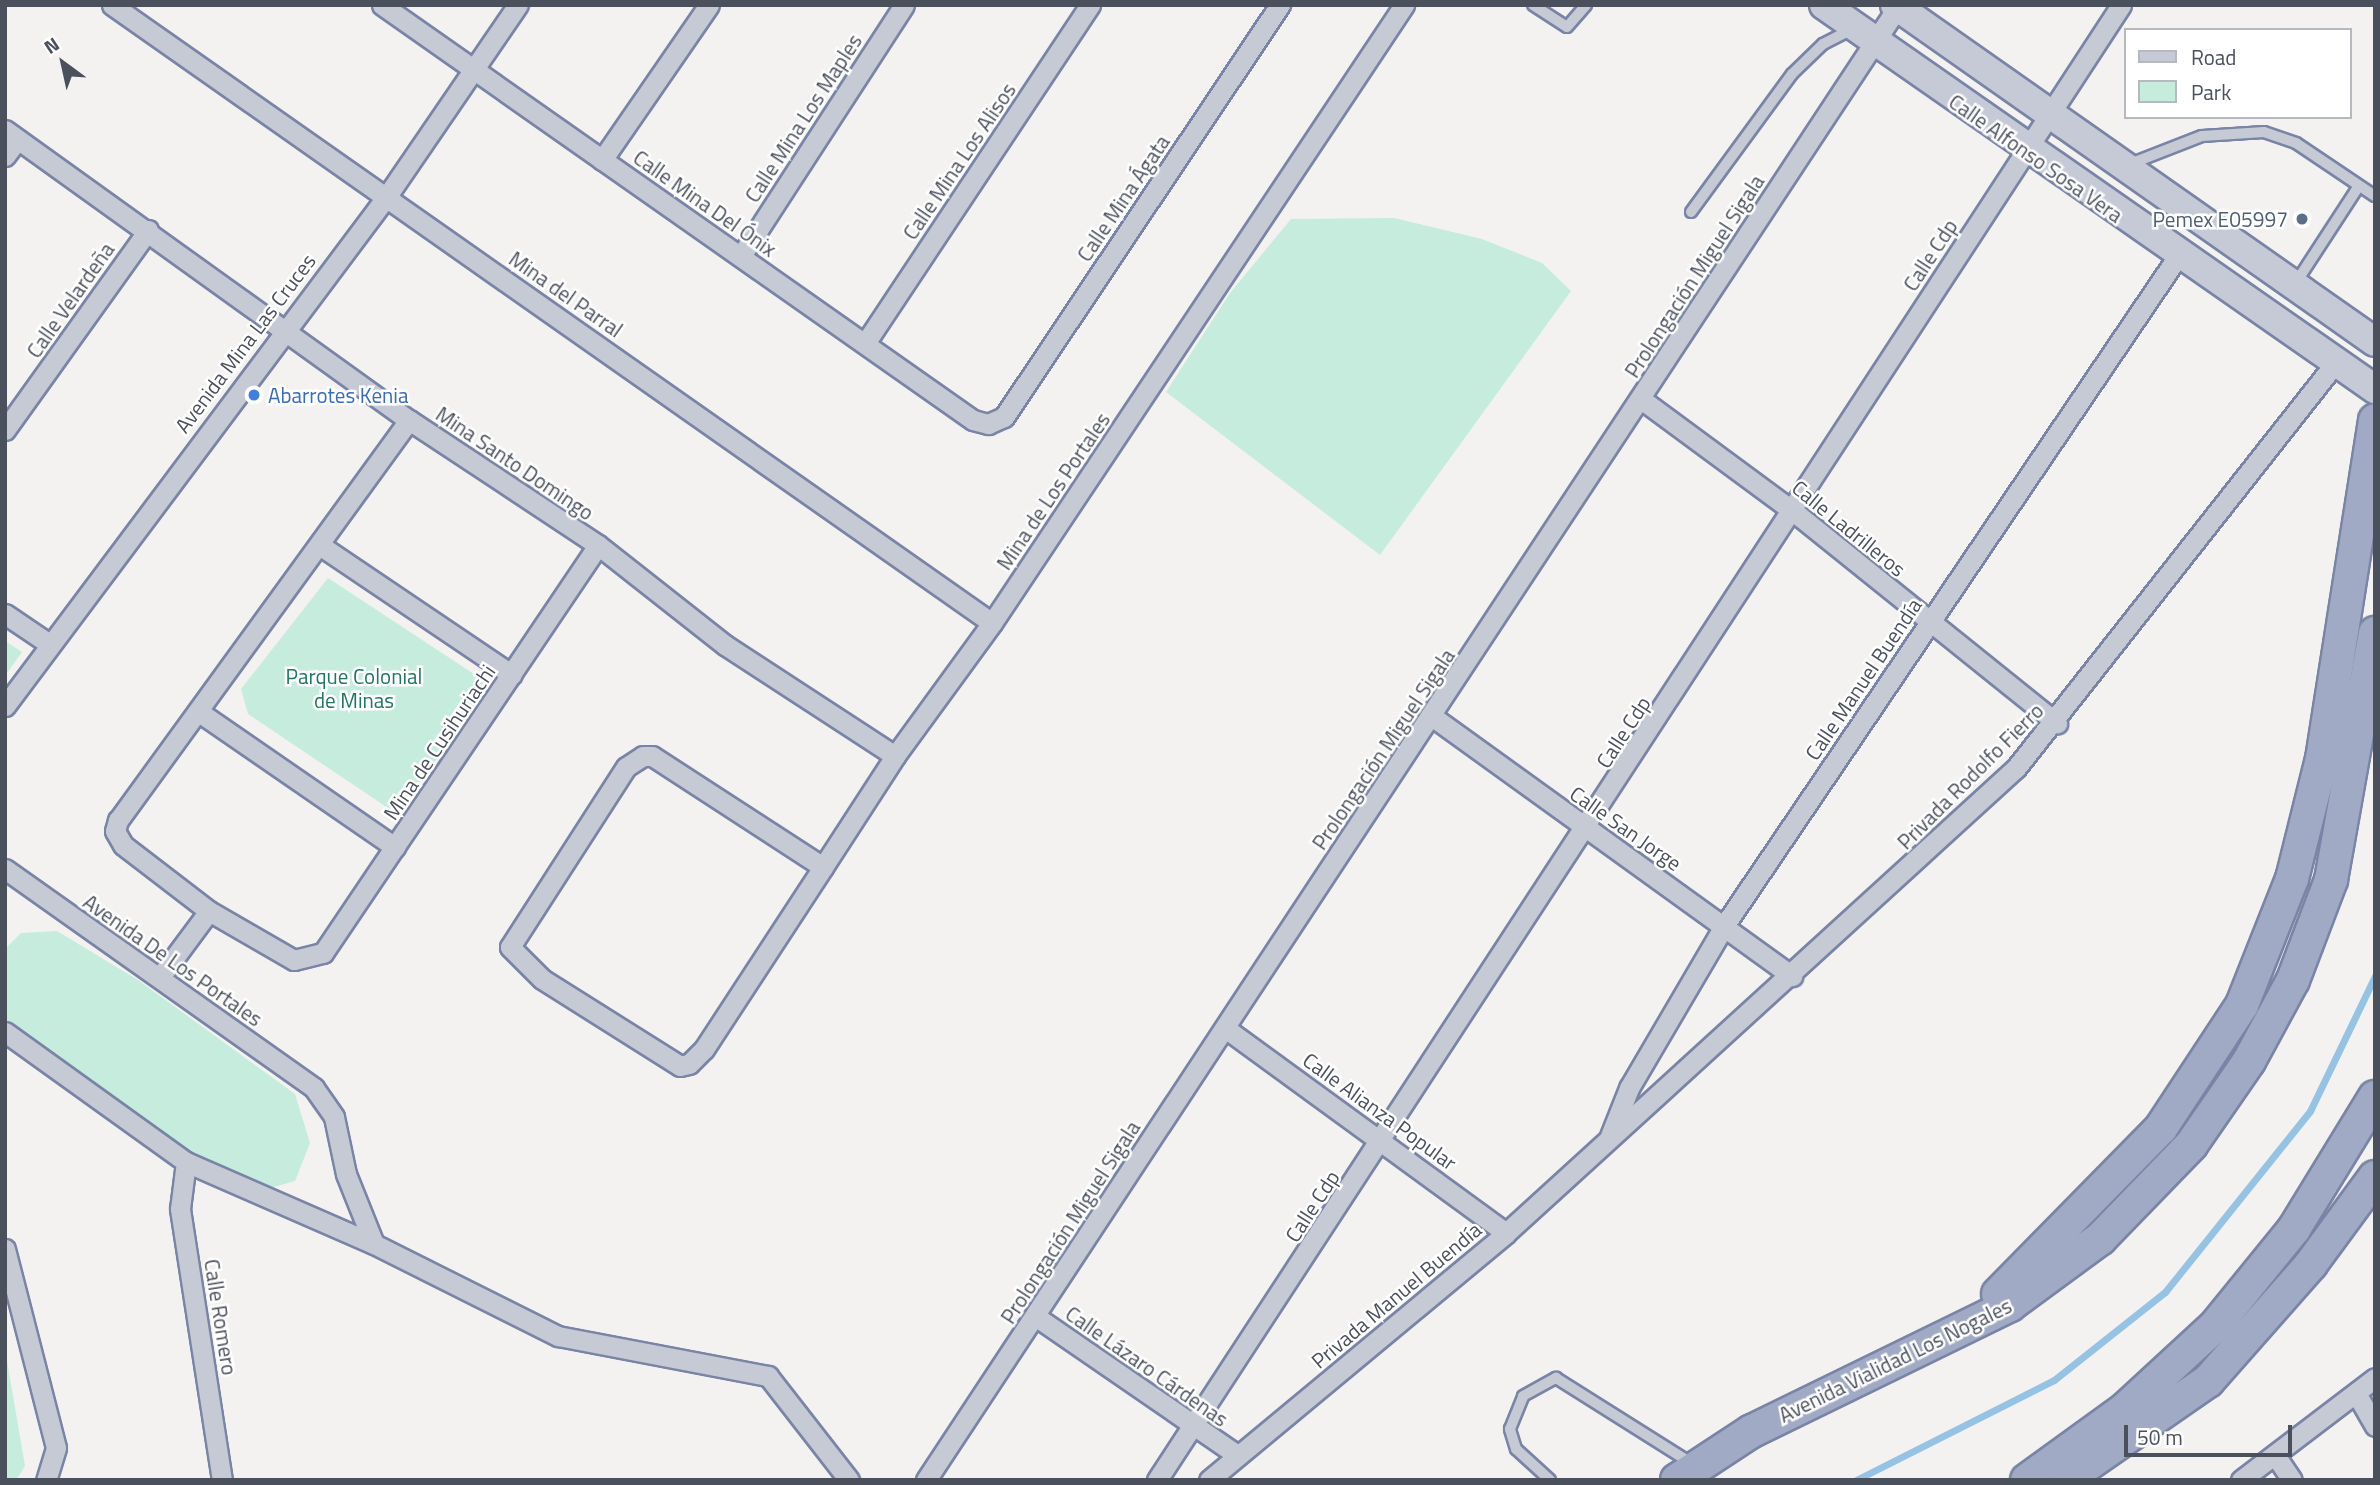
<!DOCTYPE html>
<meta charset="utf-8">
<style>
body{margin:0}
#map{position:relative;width:2380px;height:1485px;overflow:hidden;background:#f3f2f1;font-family:"Titillium Web",sans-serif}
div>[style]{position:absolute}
.green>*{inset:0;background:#c5ecdd}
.stream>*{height:7px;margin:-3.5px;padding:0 3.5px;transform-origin:3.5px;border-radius:3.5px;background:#96c2e4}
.roads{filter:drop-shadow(2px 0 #7984a6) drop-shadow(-2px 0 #7984a6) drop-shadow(0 2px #7984a6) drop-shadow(0 -2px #7984a6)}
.service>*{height:10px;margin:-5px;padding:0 5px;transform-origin:5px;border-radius:5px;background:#c6cad4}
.minor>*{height:19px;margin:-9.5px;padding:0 9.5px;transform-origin:9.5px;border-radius:9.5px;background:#c6cad4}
.secondary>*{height:28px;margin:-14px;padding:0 14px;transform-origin:14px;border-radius:14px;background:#c6cad7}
.trunk>*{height:32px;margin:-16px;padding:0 16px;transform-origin:16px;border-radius:16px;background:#a1aac4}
.dots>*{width:19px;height:19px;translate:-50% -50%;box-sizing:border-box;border:4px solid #fff;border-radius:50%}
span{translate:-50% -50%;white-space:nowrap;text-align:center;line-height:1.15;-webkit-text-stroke:5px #fff;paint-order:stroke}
.street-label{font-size:21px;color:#4b505d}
.service-label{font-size:21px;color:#4e5e75}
.right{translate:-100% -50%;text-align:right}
.shop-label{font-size:21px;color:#366cbe}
.left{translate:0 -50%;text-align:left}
.park-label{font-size:21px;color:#217861}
.frame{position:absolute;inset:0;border:7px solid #4b505d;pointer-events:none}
.legend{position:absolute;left:2124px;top:28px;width:228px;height:91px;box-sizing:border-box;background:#fff;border:2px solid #b7b9be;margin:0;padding:9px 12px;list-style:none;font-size:21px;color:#4b505d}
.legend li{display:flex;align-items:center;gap:14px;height:35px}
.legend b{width:35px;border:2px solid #b7b9be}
.north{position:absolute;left:28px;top:28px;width:70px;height:70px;-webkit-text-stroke:5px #fff;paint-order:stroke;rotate:327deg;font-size:19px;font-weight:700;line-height:28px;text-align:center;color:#4b505d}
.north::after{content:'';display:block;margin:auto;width:24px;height:32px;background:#4b505d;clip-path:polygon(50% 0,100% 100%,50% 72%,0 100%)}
.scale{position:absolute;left:2124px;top:1425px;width:168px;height:32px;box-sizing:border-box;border:4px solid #4b505d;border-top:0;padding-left:9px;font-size:21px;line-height:24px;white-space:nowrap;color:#4b505d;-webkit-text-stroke:5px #fff;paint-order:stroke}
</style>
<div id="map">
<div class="green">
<div style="clip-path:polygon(1394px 218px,1482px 239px,1542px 263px,1571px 291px,1380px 555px,1166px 392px,1230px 293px,1291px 219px)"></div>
<div style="clip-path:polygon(328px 578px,483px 680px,480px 699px,397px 814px,248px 714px,241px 689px)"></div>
<div style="clip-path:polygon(5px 641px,22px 652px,5px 676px)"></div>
<div style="clip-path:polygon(57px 931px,138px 980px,295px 1094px,310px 1143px,295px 1181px,263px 1190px,214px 1174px,5px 1024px,5px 949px,21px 933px)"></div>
<div style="clip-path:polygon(5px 1349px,25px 1466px,16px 1480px,5px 1480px)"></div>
</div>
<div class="stream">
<div style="left:1856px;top:1480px;width:222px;rotate:-26.8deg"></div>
<div style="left:2054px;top:1380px;width:142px;rotate:-38.4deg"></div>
<div style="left:2165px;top:1292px;width:232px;rotate:-51.3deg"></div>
<div style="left:2310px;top:1111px;width:150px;rotate:-64.3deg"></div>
</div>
<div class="roads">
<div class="service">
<div style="left:1533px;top:5px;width:40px;rotate:32.9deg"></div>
<div style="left:1567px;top:27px;width:29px;rotate:-49deg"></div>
<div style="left:2130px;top:164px;width:77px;rotate:-21.3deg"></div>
<div style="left:2202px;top:136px;width:62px;rotate:-3.7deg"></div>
<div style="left:2264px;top:132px;width:34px;rotate:19deg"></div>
<div style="left:2296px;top:143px;width:95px;rotate:33.9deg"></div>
<div style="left:1691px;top:212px;width:171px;rotate:-53.8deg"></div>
<div style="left:1792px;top:74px;width:43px;rotate:-44.1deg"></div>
<div style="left:1823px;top:44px;width:34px;rotate:-27deg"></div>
<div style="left:2295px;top:284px;width:117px;rotate:-56.9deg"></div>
<div style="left:1550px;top:1480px;width:46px;rotate:-137.6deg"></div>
<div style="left:1516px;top:1449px;width:21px;rotate:-107deg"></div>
<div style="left:1510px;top:1429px;width:35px;rotate:-68deg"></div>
<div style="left:1523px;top:1396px;width:38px;rotate:-29deg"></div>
<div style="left:1556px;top:1378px;width:160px;rotate:32.2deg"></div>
</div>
<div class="minor">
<div style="left:112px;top:5px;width:1075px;rotate:35.08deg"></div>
<div style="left:382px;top:5px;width:722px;rotate:35.08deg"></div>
<div style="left:973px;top:420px;width:16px;rotate:15deg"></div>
<div style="left:988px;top:424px;width:17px;rotate:-24deg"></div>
<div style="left:1004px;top:417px;width:496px;rotate:-56.2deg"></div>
<div style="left:5px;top:130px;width:497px;rotate:35.7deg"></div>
<div style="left:409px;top:420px;width:227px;rotate:33.5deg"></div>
<div style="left:598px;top:545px;width:162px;rotate:38.2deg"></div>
<div style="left:725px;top:645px;width:203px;rotate:33.1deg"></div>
<div style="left:895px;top:756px;width:165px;rotate:-53.9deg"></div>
<div style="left:992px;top:623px;width:743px;rotate:-56.31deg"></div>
<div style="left:5px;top:156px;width:21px;rotate:-53deg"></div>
<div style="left:602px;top:160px;width:188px;rotate:-55.4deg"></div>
<div style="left:741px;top:256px;width:299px;rotate:-57deg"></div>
<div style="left:866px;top:342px;width:405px;rotate:-56.4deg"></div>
<div style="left:1641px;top:399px;width:189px;rotate:36.4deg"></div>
<div style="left:1793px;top:511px;width:339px;rotate:38.8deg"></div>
<div style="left:409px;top:420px;width:495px;rotate:126deg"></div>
<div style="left:118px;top:820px;width:11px;rotate:105deg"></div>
<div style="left:115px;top:831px;width:16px;rotate:60deg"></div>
<div style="left:123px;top:845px;width:108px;rotate:37.5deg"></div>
<div style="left:209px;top:911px;width:98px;rotate:30deg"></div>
<div style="left:294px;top:960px;width:30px;rotate:-14deg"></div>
<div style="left:323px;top:953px;width:492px;rotate:-56deg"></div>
<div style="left:5px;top:430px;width:246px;rotate:-54.4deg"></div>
<div style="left:321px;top:546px;width:230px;rotate:34deg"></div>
<div style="left:5px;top:614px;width:52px;rotate:34deg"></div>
<div style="left:5px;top:706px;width:637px;rotate:-53.17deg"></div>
<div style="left:387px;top:196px;width:232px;rotate:-55.6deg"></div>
<div style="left:199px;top:712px;width:238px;rotate:34.6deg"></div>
<div style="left:1433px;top:717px;width:443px;rotate:35.8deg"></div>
<div style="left:823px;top:867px;width:204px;rotate:-147deg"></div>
<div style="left:652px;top:756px;width:9px;rotate:180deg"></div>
<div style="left:643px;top:756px;width:20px;rotate:147deg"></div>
<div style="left:626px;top:767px;width:214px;rotate:122.8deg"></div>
<div style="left:510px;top:947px;width:45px;rotate:45deg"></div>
<div style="left:542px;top:979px;width:163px;rotate:32.2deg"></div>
<div style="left:680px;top:1066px;width:9px;rotate:-13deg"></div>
<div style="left:689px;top:1064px;width:21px;rotate:-45deg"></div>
<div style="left:704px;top:1049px;width:217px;rotate:-56.8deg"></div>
<div style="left:823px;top:867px;width:132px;rotate:-57deg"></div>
<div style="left:5px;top:869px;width:379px;rotate:35.3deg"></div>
<div style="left:314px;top:1088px;width:35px;rotate:55deg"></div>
<div style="left:334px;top:1117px;width:58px;rotate:78.1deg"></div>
<div style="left:346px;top:1174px;width:75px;rotate:68.2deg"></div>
<div style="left:374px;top:1244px;width:206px;rotate:26.6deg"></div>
<div style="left:558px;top:1336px;width:214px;rotate:10.8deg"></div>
<div style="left:768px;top:1376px;width:132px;rotate:52.1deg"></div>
<div style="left:160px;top:977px;width:82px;rotate:-53.4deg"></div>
<div style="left:1225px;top:1028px;width:348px;rotate:36.1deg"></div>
<div style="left:5px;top:1032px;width:223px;rotate:35.7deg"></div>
<div style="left:186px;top:1162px;width:205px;rotate:23.6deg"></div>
<div style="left:1610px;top:1136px;width:52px;rotate:-68.4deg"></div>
<div style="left:1629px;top:1088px;width:188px;rotate:-59.6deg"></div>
<div style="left:1724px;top:926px;width:809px;rotate:-55.88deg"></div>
<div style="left:186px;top:1162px;width:47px;rotate:97.3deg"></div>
<div style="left:180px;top:1209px;width:274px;rotate:81.2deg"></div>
<div style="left:5px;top:1249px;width:205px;rotate:75.6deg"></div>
<div style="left:56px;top:1448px;width:34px;rotate:107deg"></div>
<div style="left:1035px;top:1316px;width:242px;rotate:34.5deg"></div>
<div style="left:2356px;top:1393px;width:38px;rotate:60deg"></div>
<div style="left:2275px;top:1455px;width:30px;rotate:56deg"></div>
<div style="left:926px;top:1480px;width:1767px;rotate:-56.59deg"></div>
<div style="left:1157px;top:1480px;width:1762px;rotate:-56.83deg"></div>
<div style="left:1209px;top:1480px;width:386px;rotate:-39.7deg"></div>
<div style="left:1506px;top:1233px;width:690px;rotate:-42.36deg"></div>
<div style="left:2016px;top:768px;width:517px;rotate:-51.76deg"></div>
<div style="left:2241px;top:1480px;width:168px;rotate:-37.3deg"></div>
</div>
<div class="secondary">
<div style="left:1824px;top:5px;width:672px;rotate:34.87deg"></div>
<div style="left:1895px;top:5px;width:586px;rotate:35.07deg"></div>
</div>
<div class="trunk">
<div style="left:1998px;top:1294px;width:233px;rotate:-45.5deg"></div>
<div style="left:2161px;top:1128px;width:147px;rotate:-56.6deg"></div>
<div style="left:2242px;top:1005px;width:136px;rotate:-68.4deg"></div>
<div style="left:2292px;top:879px;width:124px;rotate:-76deg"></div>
<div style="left:2322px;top:759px;width:343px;rotate:-81.1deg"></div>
<div style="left:1677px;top:1480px;width:90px;rotate:-33.2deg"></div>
<div style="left:1752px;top:1431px;width:287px;rotate:-26deg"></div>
<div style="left:2010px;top:1305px;width:112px;rotate:-36.3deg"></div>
<div style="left:2100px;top:1239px;width:131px;rotate:-45.9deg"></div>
<div style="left:2191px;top:1145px;width:102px;rotate:-55.4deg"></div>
<div style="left:2249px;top:1061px;width:92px;rotate:-61.5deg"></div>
<div style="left:2293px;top:980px;width:107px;rotate:-69.2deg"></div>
<div style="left:2331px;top:880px;width:251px;rotate:-79.9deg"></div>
<div style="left:2027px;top:1480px;width:121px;rotate:-35.9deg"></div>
<div style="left:2125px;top:1409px;width:124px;rotate:-42.7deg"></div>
<div style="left:2216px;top:1325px;width:124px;rotate:-50.9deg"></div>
<div style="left:2294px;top:1229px;width:155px;rotate:-58.5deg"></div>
<div style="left:2065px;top:1480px;width:174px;rotate:-34.7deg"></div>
<div style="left:2208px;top:1381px;width:156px;rotate:-48.6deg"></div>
<div style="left:2311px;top:1264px;width:108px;rotate:-53.7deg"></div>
</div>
</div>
<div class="dots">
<div style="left:2302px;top:219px;background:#5c6f8a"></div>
<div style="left:254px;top:395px;background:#3f7fe0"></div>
</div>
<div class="street-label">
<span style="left:803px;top:118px;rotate:-57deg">Calle Mina Los Maples</span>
<span style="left:2036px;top:158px;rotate:35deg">Calle Alfonso Sosa Vera</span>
<span style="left:959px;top:161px;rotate:-56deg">Calle Mina Los Alisos</span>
<span style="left:1123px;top:198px;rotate:-56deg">Calle Mina Ágata</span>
<span style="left:705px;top:203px;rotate:35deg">Calle Mina Del Ónix</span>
<span style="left:1930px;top:255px;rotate:-57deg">Calle Cdp</span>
<span style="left:1694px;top:276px;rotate:-57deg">Prolongación Miguel Sigala</span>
<span style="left:566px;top:294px;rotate:35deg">Mina del Parral</span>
<span style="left:70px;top:300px;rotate:-55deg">Calle Velardeña</span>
<span style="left:245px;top:343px;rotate:-53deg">Avenida Mina Las Cruces</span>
<span style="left:515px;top:463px;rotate:34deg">Mina Santo Domingo</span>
<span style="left:1053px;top:491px;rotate:-56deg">Mina de Los Portales</span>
<span style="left:1849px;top:528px;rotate:39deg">Calle Ladrilleros</span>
<span style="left:1863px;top:679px;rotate:-56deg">Calle Manuel Buendía</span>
<span style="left:1623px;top:732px;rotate:-57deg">Calle Cdp</span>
<span style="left:439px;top:742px;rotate:-56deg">Mina de Cusihuriachi</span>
<span style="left:1383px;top:749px;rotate:-56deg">Prolongación Miguel Sigala</span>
<span style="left:1970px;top:776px;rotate:-45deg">Privada Rodolfo Fierro</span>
<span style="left:1626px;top:828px;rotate:35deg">Calle San Jorge</span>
<span style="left:173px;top:960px;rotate:35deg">Avenida De Los Portales</span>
<span style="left:1380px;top:1111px;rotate:36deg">Calle Alianza Popular</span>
<span style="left:1312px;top:1206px;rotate:-57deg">Calle Cdp</span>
<span style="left:1070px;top:1222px;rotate:-57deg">Prolongación Miguel Sigala</span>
<span style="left:1396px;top:1295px;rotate:-40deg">Privada Manuel Buendía</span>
<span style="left:221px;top:1317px;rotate:81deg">Calle Romero</span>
<span style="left:1895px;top:1360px;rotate:-26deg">Avenida Vialidad Los Nogales</span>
<span style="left:1147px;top:1366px;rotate:35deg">Calle Lázaro Cárdenas</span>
</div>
<div class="service-label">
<span class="right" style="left:2288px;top:219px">Pemex E05997</span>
</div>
<div class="shop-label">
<span class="left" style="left:268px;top:395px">Abarrotes Kenia</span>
</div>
<div class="park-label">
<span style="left:354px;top:688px">Parque Colonial<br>de Minas</span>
</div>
<div class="frame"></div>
<ul class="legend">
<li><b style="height:9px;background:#c6cad7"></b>Road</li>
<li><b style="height:19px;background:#c5ecdd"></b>Park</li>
</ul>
<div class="north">N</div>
<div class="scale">50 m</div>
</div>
